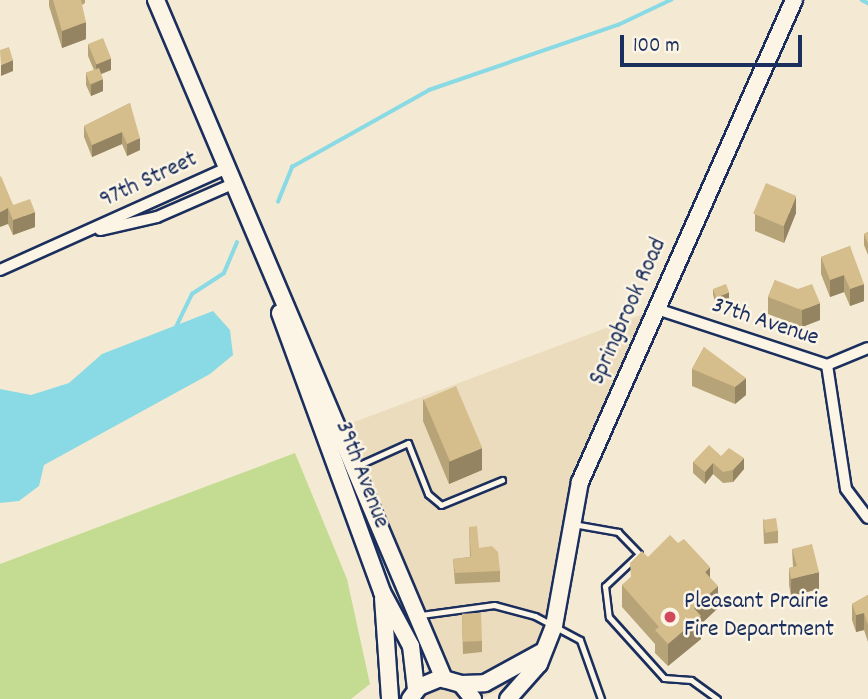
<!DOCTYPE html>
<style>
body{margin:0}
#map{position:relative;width:868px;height:699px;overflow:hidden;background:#f4ead3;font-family:Dekko,sans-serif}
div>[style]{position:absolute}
.built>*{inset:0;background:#ebdcbe}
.green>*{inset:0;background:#c4dc92}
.water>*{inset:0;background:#89dae4}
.stream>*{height:3.5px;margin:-1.75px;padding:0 1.75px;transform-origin:1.75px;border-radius:1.75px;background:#89dae4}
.roads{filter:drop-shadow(2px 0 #1b2f5e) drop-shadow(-2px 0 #1b2f5e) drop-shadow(0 2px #1b2f5e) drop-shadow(0 -2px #1b2f5e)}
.lane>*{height:5px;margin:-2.5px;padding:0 2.5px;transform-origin:2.5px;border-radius:2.5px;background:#fcf5e5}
.street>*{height:10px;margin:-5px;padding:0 5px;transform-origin:5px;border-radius:5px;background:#fcf5e5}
.secondary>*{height:16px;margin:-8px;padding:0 8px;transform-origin:8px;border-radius:8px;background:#fcf5e5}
.wall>*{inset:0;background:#b7a378}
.shaded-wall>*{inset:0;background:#958462}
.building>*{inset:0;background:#d5bd8c;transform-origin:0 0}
.dots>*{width:19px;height:19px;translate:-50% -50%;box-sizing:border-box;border:4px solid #fcf5e5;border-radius:50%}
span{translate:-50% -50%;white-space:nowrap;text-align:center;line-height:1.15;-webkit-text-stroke:5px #fcf5e5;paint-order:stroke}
.street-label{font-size:24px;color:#1b2f5e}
.poi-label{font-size:24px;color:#1b2f5e}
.left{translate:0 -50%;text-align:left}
.scale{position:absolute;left:620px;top:35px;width:182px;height:32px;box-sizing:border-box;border:4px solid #1b2f5e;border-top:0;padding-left:9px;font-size:21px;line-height:24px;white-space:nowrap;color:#1b2f5e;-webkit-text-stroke:5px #fcf5e5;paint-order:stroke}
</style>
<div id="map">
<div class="built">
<div style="clip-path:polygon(657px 309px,596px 443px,555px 620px,505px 687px,480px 699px,410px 699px,421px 692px,427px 670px,414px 608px,338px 428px)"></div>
</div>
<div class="green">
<div style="clip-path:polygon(295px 453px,347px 579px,370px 684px,351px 699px,0 699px,0 564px)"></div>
</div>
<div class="water">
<div style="clip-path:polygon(213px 311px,230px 330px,233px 355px,210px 374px,44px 465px,39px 486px,19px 501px,0 503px,0 389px,31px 395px,69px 383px,102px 354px)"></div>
</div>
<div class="stream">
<div style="left:862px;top:0;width:7px;rotate:27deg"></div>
<div style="left:278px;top:202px;width:38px;rotate:-68deg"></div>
<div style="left:292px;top:167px;width:157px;rotate:-29.3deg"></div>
<div style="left:429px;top:90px;width:200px;rotate:-19deg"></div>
<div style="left:618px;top:25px;width:59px;rotate:-25.3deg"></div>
<div style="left:175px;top:329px;width:39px;rotate:-64deg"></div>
<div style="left:192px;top:294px;width:38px;rotate:-33deg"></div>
<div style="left:224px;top:273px;width:33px;rotate:-67deg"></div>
</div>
<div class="roads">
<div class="lane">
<div style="left:357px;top:466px;width:56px;rotate:-24.3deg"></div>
<div style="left:408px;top:443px;width:55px;rotate:68.6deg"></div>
<div style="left:428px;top:494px;width:17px;rotate:40deg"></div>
<div style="left:441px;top:505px;width:66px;rotate:-22.3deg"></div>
<div style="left:573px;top:524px;width:46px;rotate:10.1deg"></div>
<div style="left:618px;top:532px;width:30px;rotate:46deg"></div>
<div style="left:639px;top:554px;width:47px;rotate:136.7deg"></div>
<div style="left:605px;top:586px;width:31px;rotate:83deg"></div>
<div style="left:609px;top:617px;width:82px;rotate:48deg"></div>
<div style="left:664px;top:678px;width:27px;rotate:4deg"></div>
<div style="left:691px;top:680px;width:32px;rotate:36deg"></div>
<div style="left:421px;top:615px;width:74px;rotate:-7.8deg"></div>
<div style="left:494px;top:605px;width:42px;rotate:15deg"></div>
<div style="left:535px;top:616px;width:51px;rotate:28.1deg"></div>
<div style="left:580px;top:640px;width:63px;rotate:70.4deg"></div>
</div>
<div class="street">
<div style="left:100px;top:230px;width:58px;rotate:-12.8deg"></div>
<div style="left:157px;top:217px;width:85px;rotate:-23.6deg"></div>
<div style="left:0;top:270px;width:251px;rotate:-24.2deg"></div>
<div style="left:657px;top:309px;width:179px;rotate:18.2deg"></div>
<div style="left:827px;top:365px;width:125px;rotate:81.3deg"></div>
<div style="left:846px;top:489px;width:36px;rotate:53deg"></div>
<div style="left:827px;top:365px;width:44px;rotate:-22.5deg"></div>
</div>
<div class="secondary">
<div style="left:156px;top:0;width:738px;rotate:67.02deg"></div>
<div style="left:280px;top:313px;width:297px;rotate:69.9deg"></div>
<div style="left:382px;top:592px;width:61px;rotate:61.8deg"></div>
<div style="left:411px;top:646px;width:43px;rotate:83.4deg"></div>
<div style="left:383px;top:598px;width:101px;rotate:86deg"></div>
<div style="left:461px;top:684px;width:24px;rotate:-2deg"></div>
<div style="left:485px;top:683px;width:63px;rotate:-28.6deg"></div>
<div style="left:410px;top:699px;width:15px;rotate:-53deg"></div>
<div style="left:419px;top:687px;width:23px;rotate:-23deg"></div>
<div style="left:440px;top:678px;width:22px;rotate:16deg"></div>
<div style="left:461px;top:684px;width:19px;rotate:51deg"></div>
<div style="left:508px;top:699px;width:47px;rotate:-48.5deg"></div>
<div style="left:539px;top:664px;width:41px;rotate:-68.5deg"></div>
<div style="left:554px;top:626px;width:146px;rotate:-79.8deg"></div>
<div style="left:580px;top:482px;width:527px;rotate:-66.06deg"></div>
</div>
</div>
<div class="wall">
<div style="clip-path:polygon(49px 0,85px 0,85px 3px,82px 5px,86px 39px,62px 48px,49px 6px)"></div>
<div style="clip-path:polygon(88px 44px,111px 70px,101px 74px,103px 91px,91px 96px,86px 85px,86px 73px,94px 70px,88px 56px)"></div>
<div style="clip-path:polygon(130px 103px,140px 150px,127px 156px,122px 144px,92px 157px,84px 137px,84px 126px)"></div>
<div style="clip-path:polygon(0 177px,13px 205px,35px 227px,13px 235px,8px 224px)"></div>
<div style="clip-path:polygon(796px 213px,784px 243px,755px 231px,755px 214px)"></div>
<div style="clip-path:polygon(868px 232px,868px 255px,864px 245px,864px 234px)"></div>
<div style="clip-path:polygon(850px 246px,864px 301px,850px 306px,844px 292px,830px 297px,821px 274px,821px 257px)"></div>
<div style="clip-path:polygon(775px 280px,820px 320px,802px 327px,768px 314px,768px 297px)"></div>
<div style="clip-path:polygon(713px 289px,729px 298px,716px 304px,713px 295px)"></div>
<div style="clip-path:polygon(704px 347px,746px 395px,735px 404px,692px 386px,692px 369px)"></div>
<div style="clip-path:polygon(423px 399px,482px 470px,449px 484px,423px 421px)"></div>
<div style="clip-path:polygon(721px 456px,744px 469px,733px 482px,723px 483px,713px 474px,705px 484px,693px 473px,693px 462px)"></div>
<div style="clip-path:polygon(763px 519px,778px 531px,778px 543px,764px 544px)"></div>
<div style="clip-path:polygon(469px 527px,479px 548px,500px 571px,500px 582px,455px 584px,453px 559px,470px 557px)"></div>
<div style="clip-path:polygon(792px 549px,819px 589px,791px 596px,789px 585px,789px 568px,793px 567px)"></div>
<div style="clip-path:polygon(648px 557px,710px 578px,718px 608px,701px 624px,701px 639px,668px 666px,655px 653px,655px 644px,622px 607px,622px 585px,630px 578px)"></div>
<div style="clip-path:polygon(868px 595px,868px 642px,864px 630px,856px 632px,852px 620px,852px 604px)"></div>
<div style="clip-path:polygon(462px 615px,482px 641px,482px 652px,463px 654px)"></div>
</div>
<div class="shaded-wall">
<div style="clip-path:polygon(86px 22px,86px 39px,62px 48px,62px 31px)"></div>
<div style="clip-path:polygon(111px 58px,111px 70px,96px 76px,96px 64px)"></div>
<div style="clip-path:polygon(13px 60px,13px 71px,1px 76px,1px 65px)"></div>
<div style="clip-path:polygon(103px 79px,103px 91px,91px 96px,91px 85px)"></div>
<div style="clip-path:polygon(122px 132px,122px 144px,92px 157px,92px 145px)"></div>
<div style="clip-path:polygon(140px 138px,140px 150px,127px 156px,127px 144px)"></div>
<div style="clip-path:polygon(796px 196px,796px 213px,784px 243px,784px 226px)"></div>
<div style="clip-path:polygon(8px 208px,8px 224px,0 227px,0 212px)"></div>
<div style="clip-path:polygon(35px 212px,35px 227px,13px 235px,13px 220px)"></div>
<div style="clip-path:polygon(844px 275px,844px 292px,830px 297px,830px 280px)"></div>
<div style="clip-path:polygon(864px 284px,864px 301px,850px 306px,850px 289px)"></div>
<div style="clip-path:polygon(729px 292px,729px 298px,716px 304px,716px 298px)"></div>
<div style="clip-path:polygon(820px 303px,820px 320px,802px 327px,802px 310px)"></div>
<div style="clip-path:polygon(746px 378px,746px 395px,735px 404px,735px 387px)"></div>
<div style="clip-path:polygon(482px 448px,482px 470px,449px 484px,449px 462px)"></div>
<div style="clip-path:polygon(744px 458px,744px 469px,733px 482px,733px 470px)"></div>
<div style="clip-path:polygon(713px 463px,713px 474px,705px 484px,705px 472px)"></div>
<div style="clip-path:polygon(710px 567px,710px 589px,705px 572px)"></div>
<div style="clip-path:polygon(819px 572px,819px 589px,791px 596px,791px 579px)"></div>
<div style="clip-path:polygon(718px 586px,718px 608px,701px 624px,701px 639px,668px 666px,668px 644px,694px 608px)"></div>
<div style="clip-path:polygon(864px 613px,864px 630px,856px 632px,856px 615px)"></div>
</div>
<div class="building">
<div style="clip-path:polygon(53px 0,81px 0,86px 22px,62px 31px)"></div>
<div style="left:103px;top:38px;width:22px;height:16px;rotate:68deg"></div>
<div style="clip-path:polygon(9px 47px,13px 60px,1px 65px,0 50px)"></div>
<div style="left:99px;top:68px;width:12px;height:14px;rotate:70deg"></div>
<div style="clip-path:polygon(130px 103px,140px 138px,127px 144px,122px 132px,92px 145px,84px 126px)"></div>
<div style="clip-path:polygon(1px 176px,13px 205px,30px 199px,35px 212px,13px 220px,8px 208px,0 212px,0 177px)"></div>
<div style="left:766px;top:183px;width:33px;height:33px;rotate:23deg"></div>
<div style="clip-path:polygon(868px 232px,868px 244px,864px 234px)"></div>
<div style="clip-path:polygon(850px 246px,864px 284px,850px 289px,844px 275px,830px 280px,821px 257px)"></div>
<div style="clip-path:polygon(775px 280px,798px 289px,812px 284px,820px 303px,802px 310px,768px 297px)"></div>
<div style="left:726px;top:284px;width:9px;height:14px;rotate:69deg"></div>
<div style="clip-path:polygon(704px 347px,746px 378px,735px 387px,692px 369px)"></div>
<div style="left:456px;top:386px;width:67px;height:35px;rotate:67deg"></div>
<div style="clip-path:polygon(709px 445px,721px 456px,729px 448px,744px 458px,733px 470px,723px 472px,713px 463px,705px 472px,693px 462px)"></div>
<div style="left:776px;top:518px;width:13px;height:13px;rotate:81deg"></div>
<div style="clip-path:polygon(477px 526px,479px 548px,492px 546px,498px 552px,500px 571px,455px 573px,453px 559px,471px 557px,469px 527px)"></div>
<div style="clip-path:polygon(670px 535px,678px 543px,684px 539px,710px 567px,705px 572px,718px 586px,694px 608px,701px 616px,668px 644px,655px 630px,659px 627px,622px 585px,631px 577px,630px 563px,642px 551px,648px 557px)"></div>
<div style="clip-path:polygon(812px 544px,819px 572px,791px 579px,789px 568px,797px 566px,792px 549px)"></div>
<div style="clip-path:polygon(868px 595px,868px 625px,864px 613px,856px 615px,852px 604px)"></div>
<div style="left:481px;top:613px;width:28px;height:19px;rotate:88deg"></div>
</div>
<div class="dots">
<div style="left:670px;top:617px;background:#d1495b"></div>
</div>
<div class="street-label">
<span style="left:149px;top:181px;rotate:-25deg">97th Street</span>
<span style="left:629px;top:312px;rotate:-66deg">Springbrook Road</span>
<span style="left:765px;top:323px;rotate:18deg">37th Avenue</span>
<span style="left:361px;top:475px;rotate:69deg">39th Avenue</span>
</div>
<div class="poi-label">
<span class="left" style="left:684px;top:617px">Pleasant Prairie<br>Fire Department</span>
</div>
<div class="scale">100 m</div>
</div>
